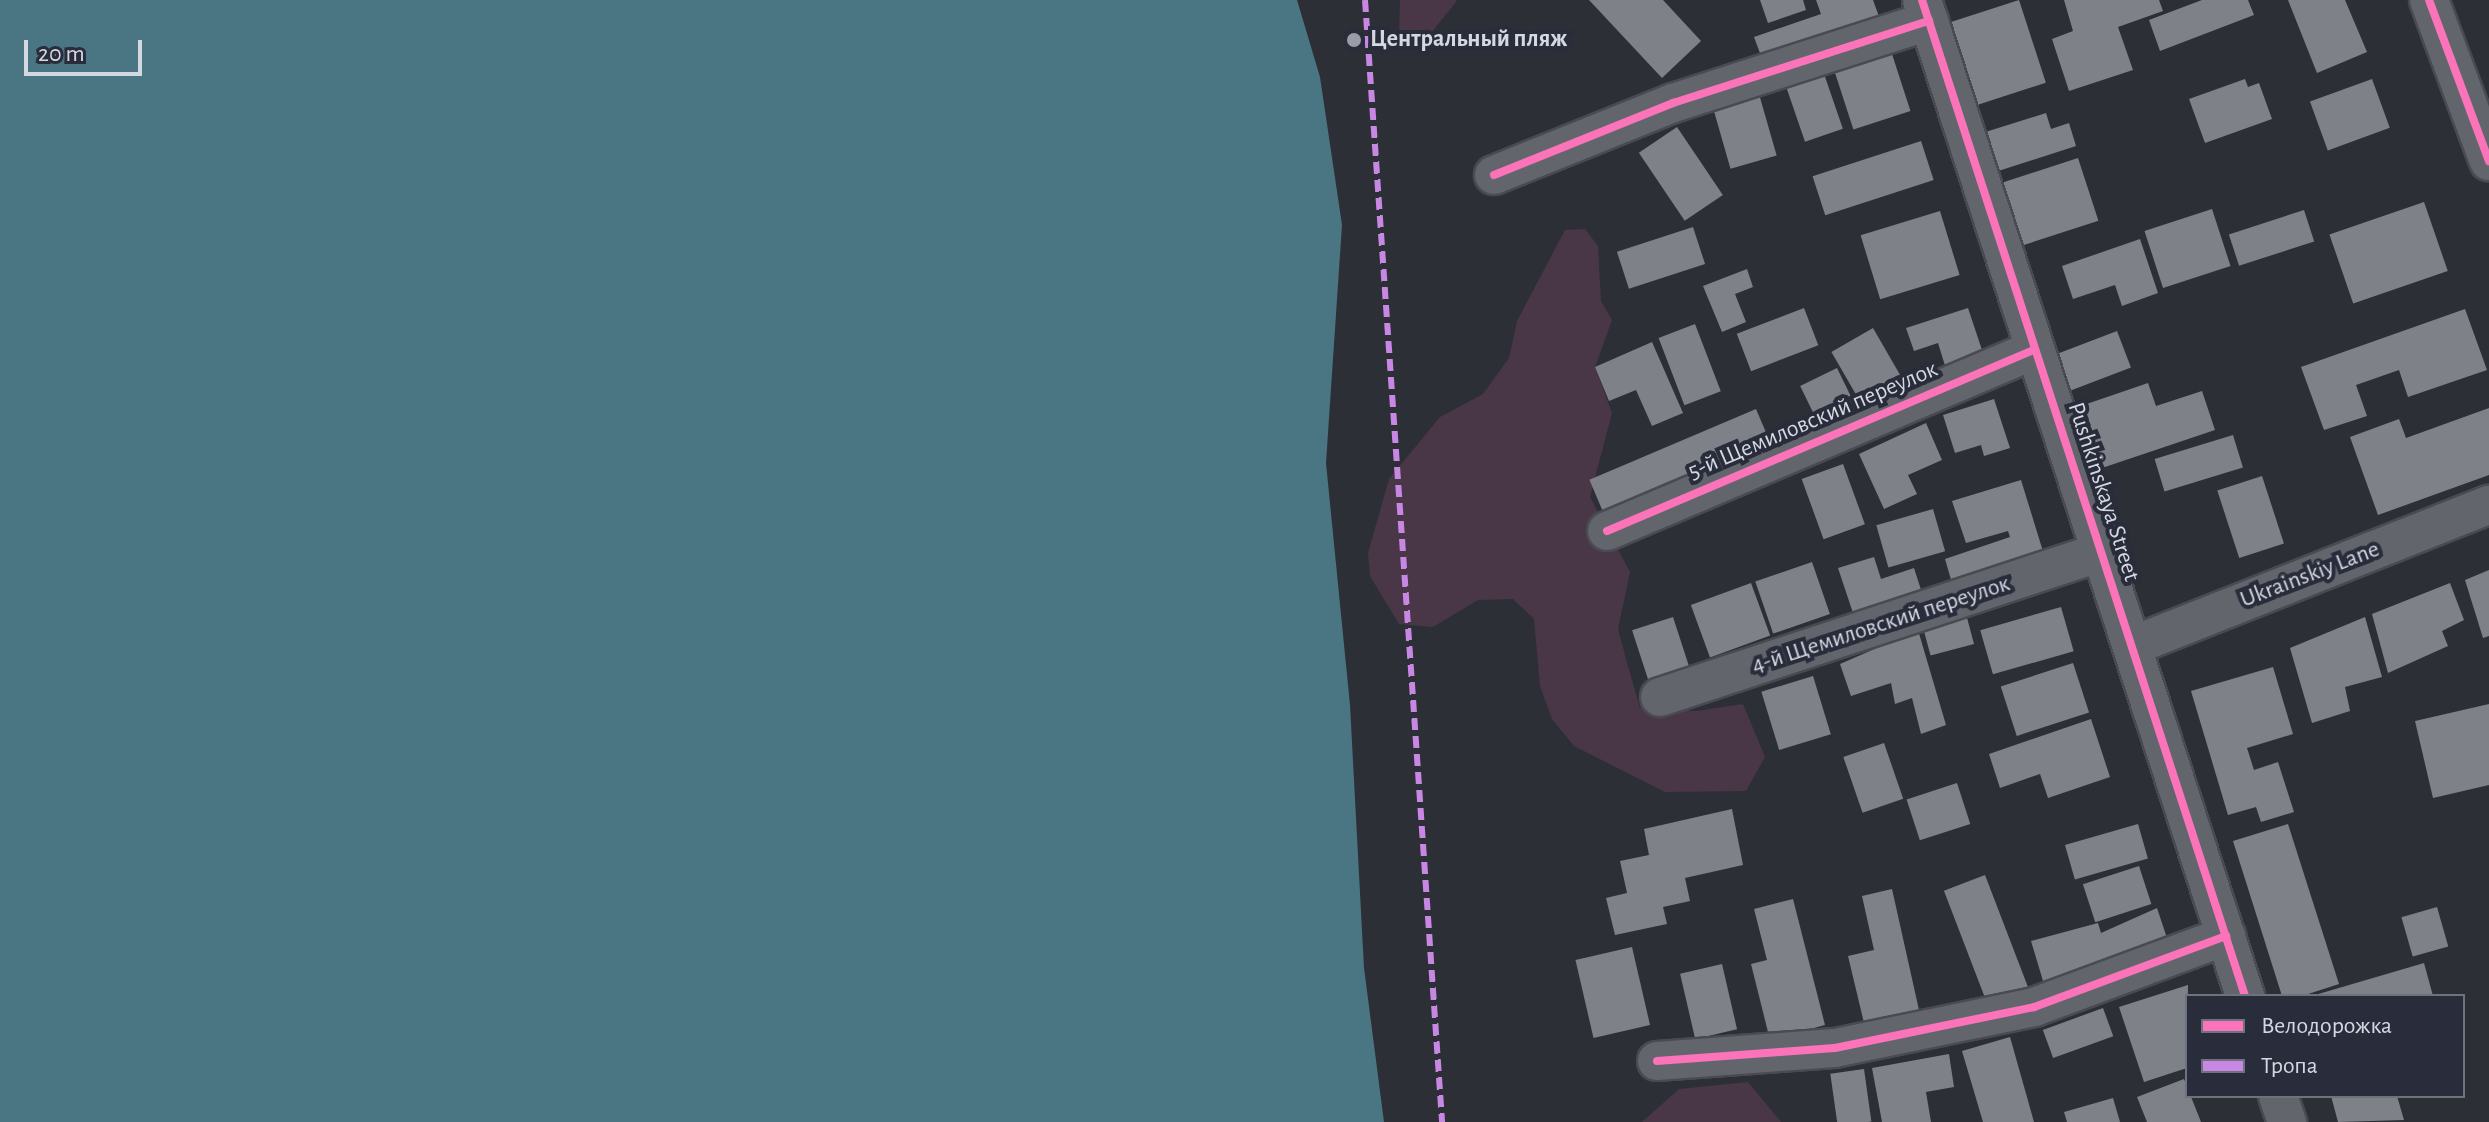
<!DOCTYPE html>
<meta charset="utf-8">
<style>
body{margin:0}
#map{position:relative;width:2489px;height:1122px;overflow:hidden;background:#2d2f37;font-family:"Alegreya Sans",sans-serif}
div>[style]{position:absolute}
.green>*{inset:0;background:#493647}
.water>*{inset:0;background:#4a7583}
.building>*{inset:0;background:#7e8288;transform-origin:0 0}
.roads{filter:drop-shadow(2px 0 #494a52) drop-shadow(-2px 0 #494a52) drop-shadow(0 2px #494a52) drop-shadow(0 -2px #494a52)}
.minor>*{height:38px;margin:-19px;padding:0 19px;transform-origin:19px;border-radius:19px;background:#63656c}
.quiet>*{height:6px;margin-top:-3px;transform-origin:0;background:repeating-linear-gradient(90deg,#c787e3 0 12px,transparent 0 18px)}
.cycleway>*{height:8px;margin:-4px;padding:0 4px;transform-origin:4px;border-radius:4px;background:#fb73b8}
.dots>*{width:22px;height:22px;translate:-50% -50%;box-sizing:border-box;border:4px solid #292c3b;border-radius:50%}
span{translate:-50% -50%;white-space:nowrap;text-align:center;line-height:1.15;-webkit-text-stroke:8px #292c3b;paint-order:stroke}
.poi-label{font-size:24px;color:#d5d8e2;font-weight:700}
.left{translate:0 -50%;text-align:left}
.street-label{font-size:24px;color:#d5d8e2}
.legend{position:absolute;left:2185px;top:994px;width:280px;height:104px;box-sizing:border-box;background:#292c3b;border:2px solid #6e717e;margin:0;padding:10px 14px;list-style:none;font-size:24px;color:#d5d8e2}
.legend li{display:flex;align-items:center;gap:16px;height:40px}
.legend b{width:40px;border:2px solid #6e717e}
.scale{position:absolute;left:24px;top:40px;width:118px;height:36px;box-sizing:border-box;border:4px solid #d5d8e2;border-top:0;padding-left:10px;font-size:24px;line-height:28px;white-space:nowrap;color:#d5d8e2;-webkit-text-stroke:6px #292c3b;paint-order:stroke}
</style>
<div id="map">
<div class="green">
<div style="clip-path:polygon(1400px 0,1456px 0,1456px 2px,1431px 33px,1399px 38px)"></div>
<div style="clip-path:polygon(1585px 229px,1598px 246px,1601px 301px,1612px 320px,1595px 367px,1612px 413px,1590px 497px,1630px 572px,1618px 629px,1628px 666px,1640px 708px,1696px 711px,1743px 704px,1765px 757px,1746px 791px,1665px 792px,1574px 746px,1552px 719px,1540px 686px,1534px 619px,1513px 599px,1478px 600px,1433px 627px,1399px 624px,1370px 576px,1368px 553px,1389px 479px,1440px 417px,1483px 394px,1509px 358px,1517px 321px,1565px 230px)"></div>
<div style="clip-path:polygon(1748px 1082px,1781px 1122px,1642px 1122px,1679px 1089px)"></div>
</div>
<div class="water">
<div style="clip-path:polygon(0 0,1297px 0,1320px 77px,1342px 225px,1326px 463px,1350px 705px,1364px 968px,1384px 1122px,0 1122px)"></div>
</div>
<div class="building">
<div style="clip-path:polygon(1589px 0,1663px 0,1701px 41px,1662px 78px)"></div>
<div style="clip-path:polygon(1760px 0,1803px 0,1806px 10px,1768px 23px)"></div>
<div style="clip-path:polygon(1816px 0,1873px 0,1881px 22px,1764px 64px,1754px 37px,1821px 14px)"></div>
<div style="left:2019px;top:0;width:87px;height:78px;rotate:72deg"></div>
<div style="clip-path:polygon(2064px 0,2159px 0,2163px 11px,2118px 27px,2133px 70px,2069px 91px,2052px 39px,2073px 31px)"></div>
<div style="clip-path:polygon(2202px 0,2248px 0,2254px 15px,2160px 51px,2149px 20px)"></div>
<div style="clip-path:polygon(2288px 0,2345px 0,2367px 52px,2317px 73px)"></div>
<div style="left:1891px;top:51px;width:63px;height:60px;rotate:72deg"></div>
<div style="left:1823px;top:71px;width:61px;height:40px;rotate:71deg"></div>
<div style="clip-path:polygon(2245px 79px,2248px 87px,2259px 83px,2272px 119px,2205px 143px,2189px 99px)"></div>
<div style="left:2372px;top:79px;width:52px;height:66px;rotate:70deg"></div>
<div style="left:1759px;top:94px;width:64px;height:48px;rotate:74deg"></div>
<div style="clip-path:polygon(2046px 113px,2051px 129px,2069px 123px,2076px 146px,1989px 174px,1976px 135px)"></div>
<div style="left:1677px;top:127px;width:82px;height:46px;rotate:56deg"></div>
<div style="left:1921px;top:141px;width:41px;height:114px;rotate:72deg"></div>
<div style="left:2078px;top:158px;width:66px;height:88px;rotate:72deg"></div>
<div style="left:2424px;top:202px;width:73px;height:100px;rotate:71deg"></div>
<div style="left:2212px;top:209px;width:60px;height:71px;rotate:72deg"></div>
<div style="left:2304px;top:210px;width:33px;height:79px;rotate:72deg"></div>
<div style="left:1940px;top:211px;width:67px;height:83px;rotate:73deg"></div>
<div style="left:1693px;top:227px;width:39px;height:80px;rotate:72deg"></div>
<div style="clip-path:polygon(2140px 239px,2158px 293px,2122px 306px,2115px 285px,2073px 299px,2062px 266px)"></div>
<div style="clip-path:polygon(1747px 269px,1753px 287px,1735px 294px,1746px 322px,1722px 332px,1703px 286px)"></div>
<div style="left:1804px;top:308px;width:40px;height:72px;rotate:69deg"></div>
<div style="clip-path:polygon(1968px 308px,1983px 353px,1947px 372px,1938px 343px,1914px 351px,1906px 328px)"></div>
<div style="clip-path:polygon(2465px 309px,2487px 370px,2408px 397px,2399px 370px,2356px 385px,2367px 416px,2324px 430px,2301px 367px)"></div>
<div style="left:1695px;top:324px;width:72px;height:39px;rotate:69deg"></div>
<div style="left:1873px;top:328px;width:56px;height:48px;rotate:60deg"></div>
<div style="left:2117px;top:331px;width:39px;height:68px;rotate:69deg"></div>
<div style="clip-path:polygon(1652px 342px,1683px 413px,1652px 426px,1636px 390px,1609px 401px,1595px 367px)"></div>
<div style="left:1837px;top:368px;width:49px;height:41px;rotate:64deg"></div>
<div style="clip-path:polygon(2148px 383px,2156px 406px,2202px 391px,2215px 430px,2093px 471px,2072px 409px)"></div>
<div style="clip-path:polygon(1994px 399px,2010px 448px,1984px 456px,1981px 445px,1955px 453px,1943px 415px)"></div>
<div style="clip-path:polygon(2489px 408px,2489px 475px,2378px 515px,2350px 437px,2399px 419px,2406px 438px)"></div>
<div style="left:1756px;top:409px;width:43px;height:181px;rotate:67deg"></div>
<div style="clip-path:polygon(1926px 423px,1942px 460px,1908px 475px,1917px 494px,1884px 509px,1859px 454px)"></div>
<div style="left:2233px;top:435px;width:34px;height:82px;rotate:73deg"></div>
<div style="left:1843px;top:464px;width:64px;height:44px;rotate:70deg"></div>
<div style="left:2262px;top:476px;width:71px;height:47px;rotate:72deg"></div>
<div style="clip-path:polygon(2021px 480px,2046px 561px,1954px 590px,1945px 559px,2010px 537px,2008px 531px,1966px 543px,1952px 501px)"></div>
<div style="left:1933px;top:509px;width:44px;height:59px;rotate:74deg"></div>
<div style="clip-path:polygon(1874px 557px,1881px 579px,1914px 568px,1922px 593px,1854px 616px,1838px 568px)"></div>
<div style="left:1812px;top:562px;width:55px;height:60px;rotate:71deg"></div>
<div style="clip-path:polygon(2489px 570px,2489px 636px,2483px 638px,2465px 580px)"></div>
<div style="left:1751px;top:583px;width:56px;height:64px;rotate:70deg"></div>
<div style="clip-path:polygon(2450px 583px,2464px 620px,2442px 631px,2448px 646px,2388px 673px,2372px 614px)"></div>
<div style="left:2061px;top:607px;width:46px;height:84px;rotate:74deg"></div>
<div style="left:1966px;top:614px;width:31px;height:45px;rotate:75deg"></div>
<div style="left:1673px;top:617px;width:56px;height:43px;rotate:72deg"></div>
<div style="clip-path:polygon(2365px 617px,2382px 677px,2345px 687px,2350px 711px,2312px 723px,2290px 648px)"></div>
<div style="clip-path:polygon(1918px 630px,1946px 725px,1921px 734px,1912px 698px,1895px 704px,1891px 683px,1851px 696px,1840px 664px)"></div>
<div style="left:2073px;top:663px;width:52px;height:76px;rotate:72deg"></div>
<div style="clip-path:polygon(2273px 667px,2293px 734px,2247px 748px,2254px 770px,2278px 762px,2294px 812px,2261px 822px,2256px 807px,2228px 815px,2191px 691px)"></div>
<div style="left:1813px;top:676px;width:61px;height:54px;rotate:73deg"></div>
<div style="clip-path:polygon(2489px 704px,2489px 785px,2433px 798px,2415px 721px)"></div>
<div style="clip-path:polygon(2091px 719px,2110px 777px,2048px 798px,2040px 774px,2000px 788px,1989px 754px)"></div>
<div style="left:1884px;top:743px;width:59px;height:43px;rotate:71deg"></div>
<div style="left:1957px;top:783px;width:43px;height:53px;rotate:72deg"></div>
<div style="clip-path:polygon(1732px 809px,1743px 865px,1685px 878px,1690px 901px,1663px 907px,1667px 924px,1615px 935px,1606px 898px,1627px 893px,1620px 861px,1649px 855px,1644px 829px)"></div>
<div style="left:2138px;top:824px;width:36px;height:76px;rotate:74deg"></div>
<div style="clip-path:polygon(2288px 824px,2339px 984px,2302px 996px,2282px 996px,2233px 841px)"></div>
<div style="left:2139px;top:866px;width:40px;height:59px;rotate:72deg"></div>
<div style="left:1985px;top:875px;width:129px;height:44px;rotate:69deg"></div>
<div style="clip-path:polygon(1892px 889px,1919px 1010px,1864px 1023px,1848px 956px,1874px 950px,1862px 896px)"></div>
<div style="clip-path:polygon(1793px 899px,1825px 1025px,1770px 1040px,1751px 964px,1767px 960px,1754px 909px)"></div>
<div style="left:2437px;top:907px;width:41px;height:37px;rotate:74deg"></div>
<div style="clip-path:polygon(2157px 908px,2171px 950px,2046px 991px,2031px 941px,2098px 923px,2101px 933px)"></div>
<div style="left:1632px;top:947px;width:80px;height:58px;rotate:77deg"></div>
<div style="clip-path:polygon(2424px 963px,2433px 996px,2315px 996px,2315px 995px)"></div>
<div style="left:1722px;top:964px;width:67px;height:43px;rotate:77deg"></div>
<div style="clip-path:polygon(2188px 985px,2187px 1068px,2144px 1082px,2119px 1007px)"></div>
<div style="left:2103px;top:1008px;width:30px;height:64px;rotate:70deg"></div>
<div style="clip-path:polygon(2010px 1037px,2034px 1122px,1983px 1122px,1962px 1051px)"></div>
<div style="clip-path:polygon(1949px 1054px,1954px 1087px,1926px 1092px,1931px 1122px,1882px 1122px,1872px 1068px)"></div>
<div style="left:1864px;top:1069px;width:53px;height:34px;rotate:82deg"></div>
<div style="clip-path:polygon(2184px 1079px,2201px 1122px,2147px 1122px,2137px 1097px)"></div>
<div style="clip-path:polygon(2331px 1096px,2397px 1096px,2404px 1120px,2338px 1122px)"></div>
<div style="clip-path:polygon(2113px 1098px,2120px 1122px,2067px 1122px,2064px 1112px)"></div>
</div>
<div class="roads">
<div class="minor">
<div style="left:1922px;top:0;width:1047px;rotate:72.03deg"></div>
<div style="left:2429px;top:0;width:172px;rotate:69.6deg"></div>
<div style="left:1494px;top:175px;width:193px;rotate:-21.9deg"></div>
<div style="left:1673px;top:103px;width:269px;rotate:-17.8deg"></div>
<div style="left:1607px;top:531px;width:465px;rotate:-23deg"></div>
<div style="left:2132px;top:646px;width:384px;rotate:-21.6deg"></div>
<div style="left:1660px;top:697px;width:464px;rotate:-18.2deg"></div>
<div style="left:1657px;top:1061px;width:178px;rotate:-4.2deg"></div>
<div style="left:1835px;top:1048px;width:203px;rotate:-11.6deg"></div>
<div style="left:2034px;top:1007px;width:205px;rotate:-20.3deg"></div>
<div style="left:2278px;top:1096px;width:28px;rotate:71deg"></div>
</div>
</div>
<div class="quiet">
<div style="left:1365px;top:0;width:1125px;rotate:86.07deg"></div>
</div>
<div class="cycleway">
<div style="left:1922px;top:0;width:1047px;rotate:72.03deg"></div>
<div style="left:2429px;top:0;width:172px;rotate:69.6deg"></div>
<div style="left:1494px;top:175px;width:193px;rotate:-21.9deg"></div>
<div style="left:1673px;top:103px;width:269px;rotate:-17.8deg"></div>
<div style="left:1607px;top:531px;width:465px;rotate:-23deg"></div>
<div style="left:1657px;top:1061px;width:178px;rotate:-4.2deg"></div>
<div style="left:1835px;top:1048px;width:203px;rotate:-11.6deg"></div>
<div style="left:2034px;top:1007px;width:205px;rotate:-20.3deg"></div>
</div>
<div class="dots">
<div style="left:1354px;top:40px;background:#9a9da6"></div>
</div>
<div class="poi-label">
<span class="left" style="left:1370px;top:40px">Центральный пляж</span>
</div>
<div class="street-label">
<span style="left:1813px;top:421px;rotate:-23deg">5-й Щемиловский переулок</span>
<span style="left:2103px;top:492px;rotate:72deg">Pushkinskaya Street</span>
<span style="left:2310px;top:575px;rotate:-21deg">Ukrainskiy Lane</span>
<span style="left:1881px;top:625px;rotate:-18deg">4-й Щемиловский переулок</span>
</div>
<ul class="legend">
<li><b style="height:10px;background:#fb73b8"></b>Велодорожка</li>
<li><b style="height:10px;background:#c787e3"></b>Тропа</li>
</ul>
<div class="scale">20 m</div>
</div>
